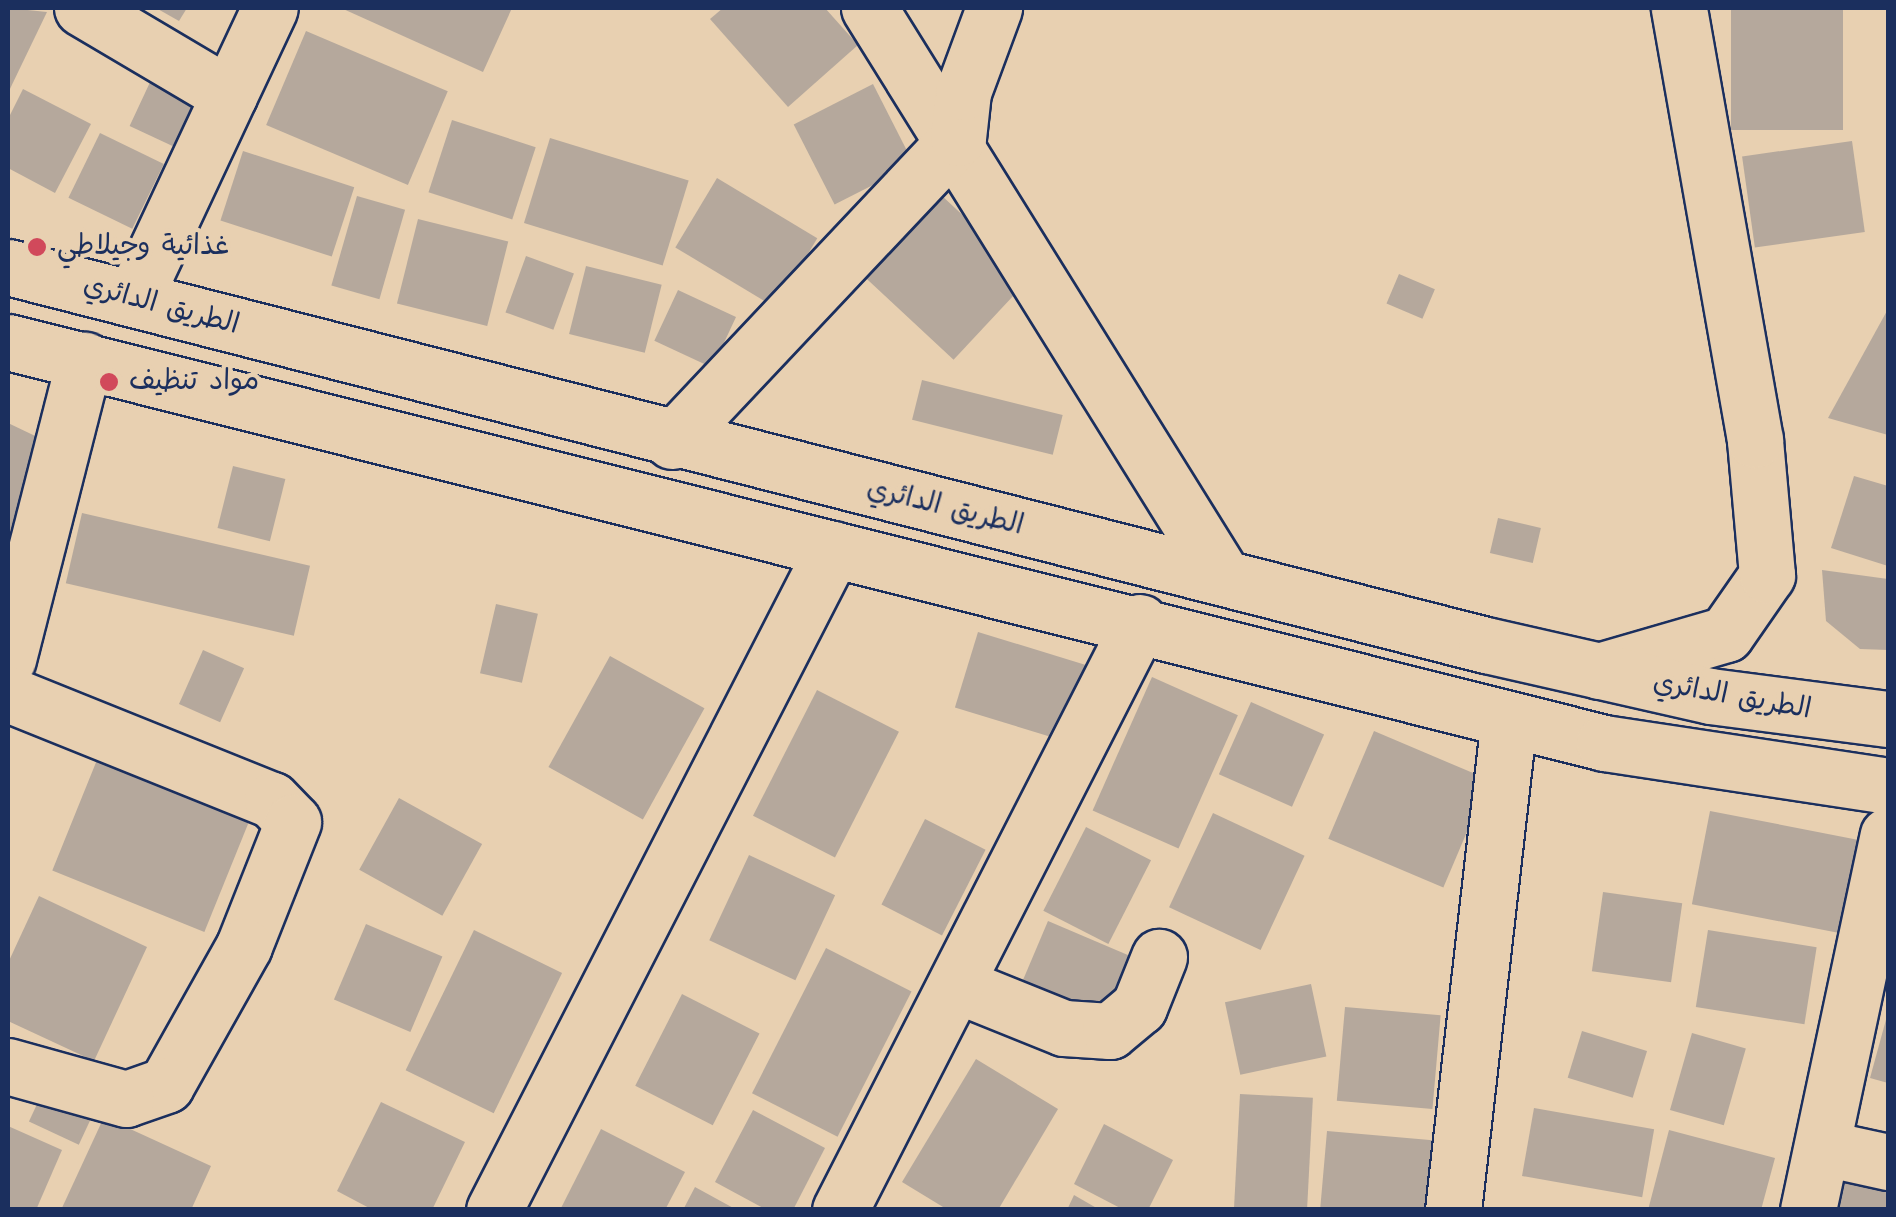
<!DOCTYPE html>
<meta charset="utf-8">
<style>
body{margin:0}
#map{position:relative;width:1896px;height:1217px;overflow:hidden;background:#e8d0b1;font-family:Kalam,"Playpen Sans Arabic",sans-serif}
div>[style]{position:absolute}
.building>*{inset:0;background:#b5a89c;transform-origin:0 0}
.roads{filter:drop-shadow(2px 0 #1b2f5e) drop-shadow(-2px 0 #1b2f5e) drop-shadow(0 2px #1b2f5e) drop-shadow(0 -2px #1b2f5e)}
.minor>*{height:55px;margin:-27.5px;padding:0 27.5px;transform-origin:27.5px;border-radius:27.5px;background:#e8d0b1}
.major>*{height:55px;margin:-27.5px;padding:0 27.5px;transform-origin:27.5px;border-radius:27.5px;background:#e8d0b1}
.dots>*{width:28px;height:28px;translate:-50% -50%;box-sizing:border-box;border:5px solid #e8d0b1;border-radius:50%}
span{translate:-50% -50%;white-space:nowrap;text-align:center;line-height:1.15;-webkit-text-stroke:9px #e8d0b1;paint-order:stroke}
.poi-label{font-size:28px;color:#1b2f5e}
.left{translate:0 -50%;text-align:left}
.street-label{font-size:28px;color:#1b2f5e}
.frame{position:absolute;inset:0;border:10px solid #1b2f5e;pointer-events:none}
</style>
<div id="map">
<div class="building">
<div style="clip-path:polygon(8px 8px,47px 12px,8px 93px)"></div>
<div style="clip-path:polygon(156px 8px,187px 8px,179px 21px)"></div>
<div style="clip-path:polygon(341px 8px,512px 8px,483px 72px)"></div>
<div style="clip-path:polygon(723px 8px,825px 8px,858px 45px,788px 107px,710px 19px)"></div>
<div style="left:1731px;top:8px;width:112px;height:122px"></div>
<div style="left:306px;top:31px;width:154px;height:102px;rotate:23deg"></div>
<div style="left:152px;top:78px;width:55px;height:53px;rotate:25deg"></div>
<div style="left:873px;top:84px;width:90px;height:89px;rotate:63deg"></div>
<div style="clip-path:polygon(23px 89px,91px 124px,55px 193px,8px 168px,8px 119px)"></div>
<div style="left:452px;top:120px;width:88px;height:76px;rotate:18deg"></div>
<div style="left:100px;top:133px;width:71px;height:72px;rotate:26deg"></div>
<div style="left:550px;top:138px;width:145px;height:89px;rotate:17deg"></div>
<div style="left:1852px;top:141px;width:92px;height:111px;rotate:82deg"></div>
<div style="left:243px;top:151px;width:117px;height:73px;rotate:18deg"></div>
<div style="left:717px;top:178px;width:117px;height:81px;rotate:31deg"></div>
<div style="left:940px;top:194px;width:123px;height:112px;rotate:43deg"></div>
<div style="left:357px;top:196px;width:50px;height:93px;rotate:16deg"></div>
<div style="left:418px;top:219px;width:93px;height:87px;rotate:14deg"></div>
<div style="left:526px;top:256px;width:51px;height:60px;rotate:20deg"></div>
<div style="left:586px;top:266px;width:78px;height:70px;rotate:14deg"></div>
<div style="left:1399px;top:274px;width:39px;height:32px;rotate:23deg"></div>
<div style="left:678px;top:290px;width:64px;height:56px;rotate:25deg"></div>
<div style="clip-path:polygon(1888px 309px,1888px 435px,1828px 418px)"></div>
<div style="left:922px;top:380px;width:145px;height:41px;rotate:14deg"></div>
<div style="clip-path:polygon(8px 423px,52px 444px,8px 537px)"></div>
<div style="left:233px;top:466px;width:54px;height:64px;rotate:14deg"></div>
<div style="clip-path:polygon(1854px 476px,1888px 486px,1888px 566px,1831px 548px)"></div>
<div style="left:82px;top:513px;width:234px;height:72px;rotate:13deg"></div>
<div style="left:1498px;top:518px;width:44px;height:36px;rotate:13deg"></div>
<div style="clip-path:polygon(1822px 570px,1888px 579px,1888px 650px,1860px 649px,1826px 621px)"></div>
<div style="left:496px;top:604px;width:43px;height:71px;rotate:13deg"></div>
<div style="left:978px;top:632px;width:117px;height:79px;rotate:17deg"></div>
<div style="left:203px;top:650px;width:45px;height:59px;rotate:24deg"></div>
<div style="left:610px;top:656px;width:108px;height:127px;rotate:29deg"></div>
<div style="left:1152px;top:677px;width:94px;height:146px;rotate:24deg"></div>
<div style="left:817px;top:690px;width:92px;height:141px;rotate:27deg"></div>
<div style="left:1251px;top:702px;width:80px;height:79px;rotate:24deg"></div>
<div style="left:1374px;top:731px;width:125px;height:117px;rotate:23deg"></div>
<div style="left:101px;top:750px;width:164px;height:130px;rotate:22deg"></div>
<div style="left:399px;top:798px;width:95px;height:82px;rotate:29deg"></div>
<div style="left:1710px;top:811px;width:154px;height:95px;rotate:11deg"></div>
<div style="left:1213px;top:813px;width:101px;height:104px;rotate:25deg"></div>
<div style="left:925px;top:819px;width:68px;height:96px;rotate:27deg"></div>
<div style="left:1086px;top:827px;width:73px;height:94px;rotate:27deg"></div>
<div style="left:749px;top:855px;width:95px;height:94px;rotate:25deg"></div>
<div style="left:1603px;top:892px;width:80px;height:80px;rotate:8deg"></div>
<div style="clip-path:polygon(39px 896px,147px 947px,94px 1061px,8px 1021px,8px 963px)"></div>
<div style="left:1048px;top:921px;width:88px;height:82px;rotate:23deg"></div>
<div style="left:366px;top:924px;width:83px;height:82px;rotate:23deg"></div>
<div style="left:474px;top:930px;width:98px;height:156px;rotate:26deg"></div>
<div style="left:1708px;top:930px;width:110px;height:78px;rotate:9deg"></div>
<div style="left:826px;top:948px;width:96px;height:163px;rotate:27deg"></div>
<div style="left:1311px;top:984px;width:74px;height:88px;rotate:78deg"></div>
<div style="left:682px;top:994px;width:87px;height:103px;rotate:27deg"></div>
<div style="left:1345px;top:1007px;width:96px;height:94px;rotate:5deg"></div>
<div style="clip-path:polygon(1887px 1016px,1888px 1016px,1888px 1083px,1870px 1078px)"></div>
<div style="left:1582px;top:1031px;width:68px;height:49px;rotate:17deg"></div>
<div style="left:1692px;top:1033px;width:56px;height:80px;rotate:16deg"></div>
<div style="clip-path:polygon(976px 1059px,1058px 1109px,998px 1210px,948px 1210px,902px 1182px)"></div>
<div style="left:45px;top:1087px;width:55px;height:38px;rotate:25deg"></div>
<div style="left:1240px;top:1094px;width:73px;height:116px;rotate:3deg"></div>
<div style="clip-path:polygon(381px 1102px,465px 1142px,432px 1210px,373px 1210px,337px 1191px)"></div>
<div style="left:1534px;top:1108px;width:122px;height:69px;rotate:10deg"></div>
<div style="clip-path:polygon(753px 1110px,825px 1148px,793px 1210px,767px 1210px,715px 1182px)"></div>
<div style="clip-path:polygon(104px 1117px,211px 1166px,191px 1210px,61px 1210px)"></div>
<div style="clip-path:polygon(1104px 1124px,1173px 1160px,1148px 1210px,1124px 1210px,1074px 1184px)"></div>
<div style="clip-path:polygon(8px 1126px,62px 1150px,36px 1210px,8px 1210px)"></div>
<div style="clip-path:polygon(601px 1129px,685px 1172px,665px 1210px,560px 1210px)"></div>
<div style="clip-path:polygon(1669px 1130px,1775px 1158px,1761px 1210px,1648px 1210px)"></div>
<div style="left:1327px;top:1131px;width:106px;height:79px;rotate:5deg"></div>
<div style="clip-path:polygon(1841px 1173px,1888px 1184px,1888px 1210px,1833px 1210px)"></div>
<div style="clip-path:polygon(695px 1187px,737px 1210px,683px 1210px)"></div>
<div style="clip-path:polygon(1074px 1195px,1100px 1210px,1067px 1210px)"></div>
</div>
<div class="roads">
<div class="minor">
<div style="left:82px;top:8px;width:171px;rotate:30.6deg"></div>
<div style="left:869px;top:8px;width:664px;rotate:58.1deg"></div>
<div style="left:134px;top:298px;width:320px;rotate:-64.9deg"></div>
<div style="left:672px;top:441px;width:417px;rotate:-46.7deg"></div>
<div style="left:958px;top:138px;width:46px;rotate:-83.8deg"></div>
<div style="left:963px;top:92px;width:90px;rotate:-69.7deg"></div>
<div style="left:8px;top:659px;width:309px;rotate:-75.7deg"></div>
<div style="left:1599px;top:671px;width:132px;rotate:-16.2deg"></div>
<div style="left:1726px;top:634px;width:72px;rotate:-55.2deg"></div>
<div style="left:1767px;top:575px;width:136px;rotate:-95.1deg"></div>
<div style="left:1755px;top:440px;width:439px;rotate:-100deg"></div>
<div style="left:8px;top:694px;width:284px;rotate:21.9deg"></div>
<div style="left:272px;top:800px;width:30px;rotate:46deg"></div>
<div style="left:293px;top:822px;width:133px;rotate:111.6deg"></div>
<div style="left:244px;top:946px;width:159px;rotate:119.3deg"></div>
<div style="left:166px;top:1085px;width:42px;rotate:160.7deg"></div>
<div style="left:126px;top:1099px;width:123px;rotate:-164.4deg"></div>
<div style="left:957px;top:985px;width:115px;rotate:21.9deg"></div>
<div style="left:1064px;top:1028px;width:46px;rotate:3.7deg"></div>
<div style="left:1110px;top:1031px;width:38px;rotate:-40deg"></div>
<div style="left:1139px;top:1007px;width:54px;rotate:-68.2deg"></div>
<div style="left:1824px;top:1148px;width:66px;rotate:12.3deg"></div>
<div style="left:494px;top:1210px;width:743px;rotate:-62.85deg"></div>
<div style="left:840px;top:1210px;width:660px;rotate:-62.97deg"></div>
<div style="left:1453px;top:1210px;width:494px;rotate:-83.5deg"></div>
<div style="left:1808px;top:1210px;width:383px;rotate:-78deg"></div>
</div>
<div class="major">
<div style="left:8px;top:267px;width:1526px;rotate:14.35deg"></div>
<div style="left:1486px;top:645px;width:230px;rotate:12.8deg"></div>
<div style="left:1710px;top:696px;width:179px;rotate:7.4deg"></div>
<div style="left:8px;top:342px;width:1646px;rotate:14.1deg"></div>
<div style="left:1604px;top:743px;width:287px;rotate:8.6deg"></div>
</div>
</div>
<div class="dots">
<div style="left:37px;top:247px;background:#d1495b"></div>
<div style="left:109px;top:382px;background:#d1495b"></div>
</div>
<div class="poi-label">
<span class="left" style="left:57px;top:247px">غذائية وجيلاطي</span>
<span class="left" style="left:129px;top:382px">مواد تنظيف</span>
</div>
<div class="street-label">
<span style="left:161px;top:306px;rotate:15deg">الطريق الدائري</span>
<span style="left:945px;top:508px;rotate:14deg">الطريق الدائري</span>
<span style="left:1732px;top:697px;rotate:10deg">الطريق الدائري</span>
</div>
<div class="frame"></div>
</div>
